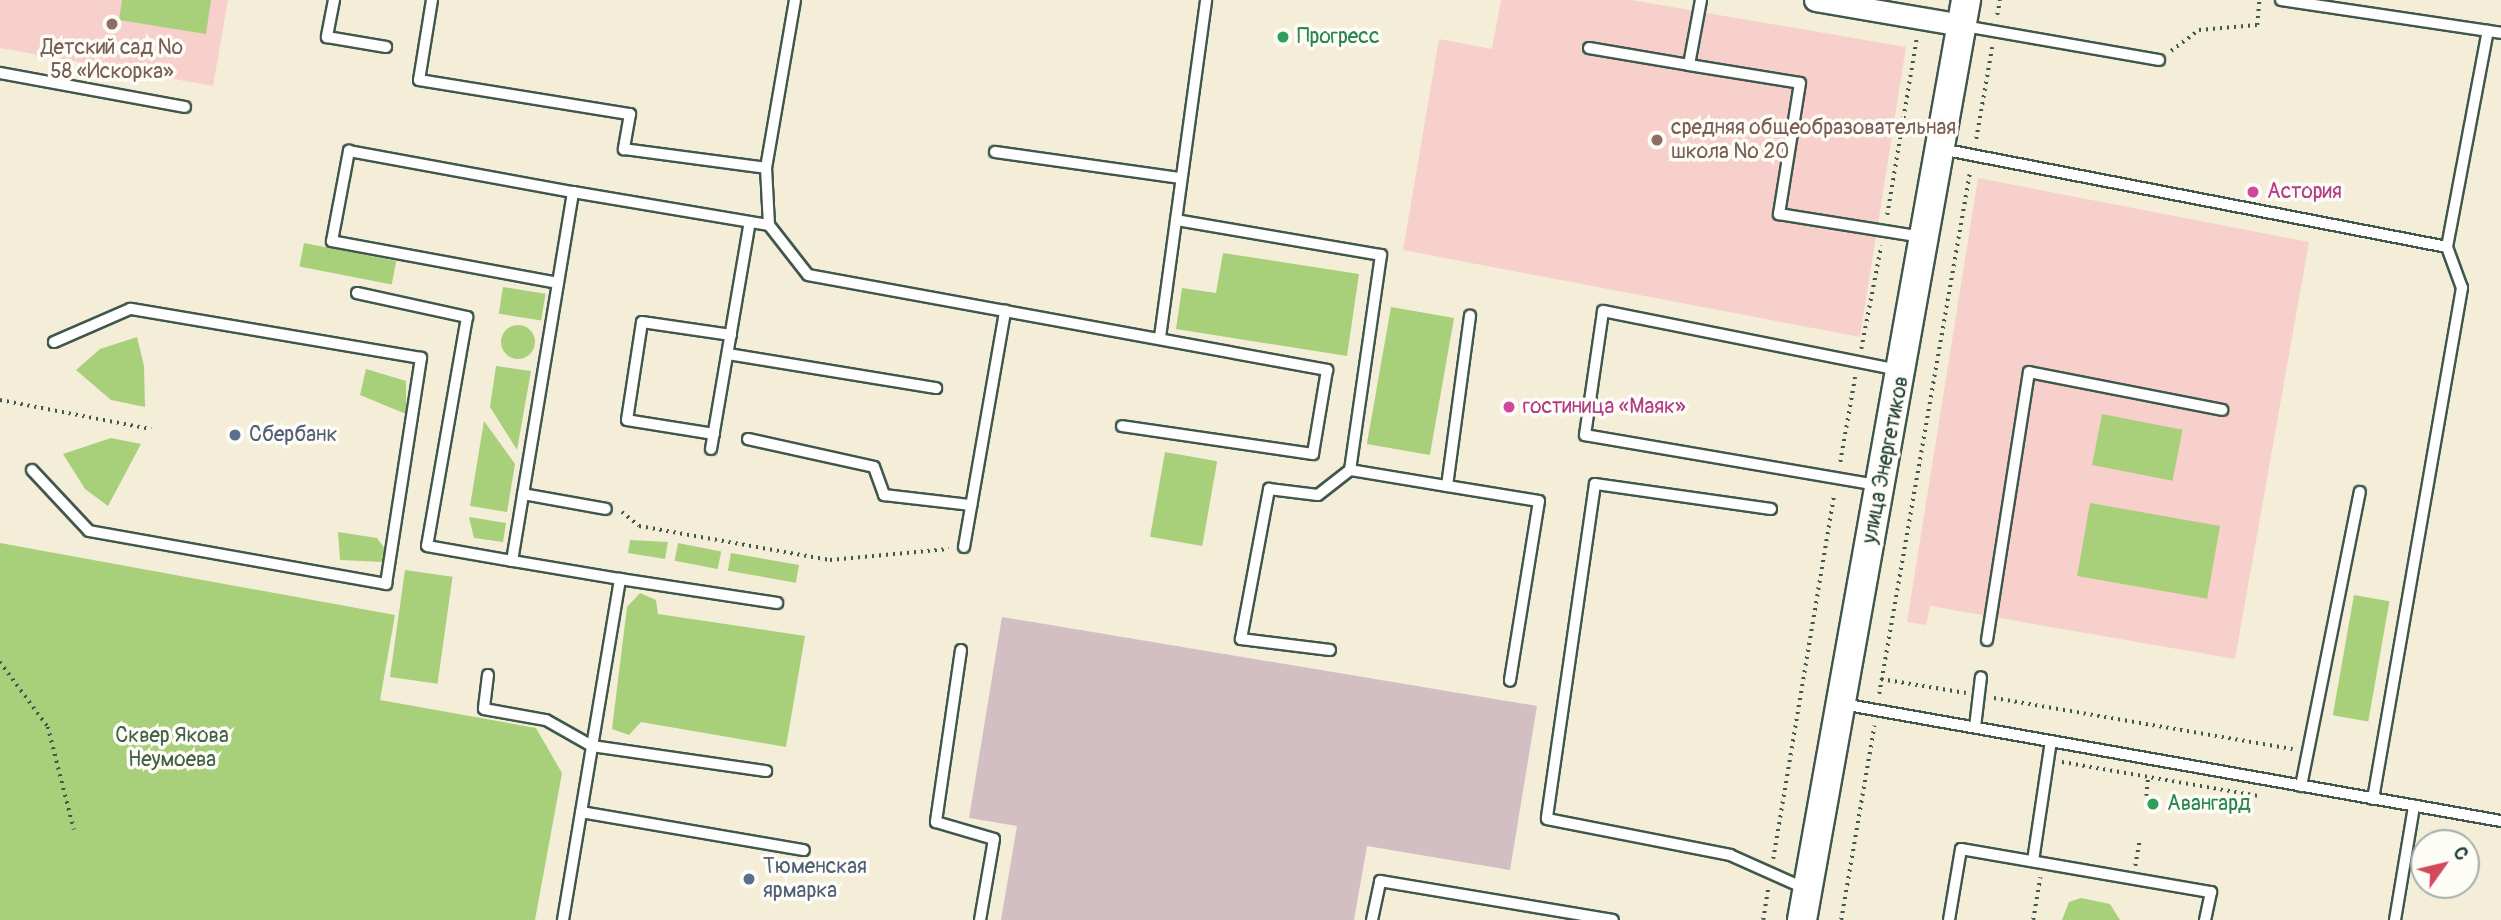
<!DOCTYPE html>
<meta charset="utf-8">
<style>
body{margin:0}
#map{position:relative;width:2501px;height:920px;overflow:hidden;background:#f4edd8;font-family:Pangolin,sans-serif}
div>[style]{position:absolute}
.built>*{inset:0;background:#f7d0cc}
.industrial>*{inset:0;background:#d2bec3}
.green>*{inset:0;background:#a8d07b;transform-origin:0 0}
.round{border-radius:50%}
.path>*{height:3.5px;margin-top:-1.75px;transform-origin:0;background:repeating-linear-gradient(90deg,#3f574d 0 2px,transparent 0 7px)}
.roads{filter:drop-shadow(2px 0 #3f574d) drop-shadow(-2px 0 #3f574d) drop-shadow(0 2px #3f574d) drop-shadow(0 -2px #3f574d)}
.lane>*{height:10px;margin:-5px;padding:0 5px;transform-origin:5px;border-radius:5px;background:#fff}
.street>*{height:21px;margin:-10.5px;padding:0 10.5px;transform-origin:10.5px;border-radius:10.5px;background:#fff}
.secondary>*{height:28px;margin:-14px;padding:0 14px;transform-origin:14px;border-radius:14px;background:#fff}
.dots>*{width:19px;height:19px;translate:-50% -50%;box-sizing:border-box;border:4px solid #fdfcf7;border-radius:50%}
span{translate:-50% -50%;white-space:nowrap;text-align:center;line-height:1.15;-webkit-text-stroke:7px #fdfcf7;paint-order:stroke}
.leisure-label{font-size:21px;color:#27864d}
.left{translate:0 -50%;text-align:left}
.education-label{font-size:21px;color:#785e54}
.hotel-label{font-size:21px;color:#b23c85}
.service-label{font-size:21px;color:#4e5e75}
.street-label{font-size:21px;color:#1f3d34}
.park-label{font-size:21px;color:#416246}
.north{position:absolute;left:2410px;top:829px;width:70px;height:70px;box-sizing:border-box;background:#fdfcf7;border:2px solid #a4b0a9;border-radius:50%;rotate:56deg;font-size:19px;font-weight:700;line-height:28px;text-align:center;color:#1f3d34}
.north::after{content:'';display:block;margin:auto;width:24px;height:32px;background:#d1495b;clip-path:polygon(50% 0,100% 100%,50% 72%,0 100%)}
</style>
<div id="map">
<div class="built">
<div style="clip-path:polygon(0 0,228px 0,213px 86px,0 48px)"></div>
<div style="clip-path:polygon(1501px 0,1631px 0,1906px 47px,1860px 337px,1403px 250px,1439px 39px,1492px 49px)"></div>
<div style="clip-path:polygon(1978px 178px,2309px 242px,2235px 659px,1930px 606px,1926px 625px,1907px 622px)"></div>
</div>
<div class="industrial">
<div style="clip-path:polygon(1002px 617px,1537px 706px,1510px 870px,1367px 846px,1354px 920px,1001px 920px,1017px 826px,969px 818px)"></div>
</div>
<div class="green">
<div style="clip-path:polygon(122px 0,211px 0,206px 34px,119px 20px)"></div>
<div style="left:304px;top:243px;width:94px;height:24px;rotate:11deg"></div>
<div style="clip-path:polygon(1223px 253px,1359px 274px,1347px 356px,1176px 329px,1182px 288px,1216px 293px)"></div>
<div style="left:503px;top:287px;width:43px;height:27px;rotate:9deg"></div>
<div style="left:1391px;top:307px;width:64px;height:139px;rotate:10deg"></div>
<div class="round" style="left:501px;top:325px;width:34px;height:34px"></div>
<div style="clip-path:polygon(137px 337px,144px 366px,145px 407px,111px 400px,76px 370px,100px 349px)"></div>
<div style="clip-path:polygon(496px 366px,531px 371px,517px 450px,490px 407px)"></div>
<div style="clip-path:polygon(366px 369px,406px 381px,406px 414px,360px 395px)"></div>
<div style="left:2102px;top:414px;width:82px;height:52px;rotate:11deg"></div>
<div style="clip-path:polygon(484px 421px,515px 464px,507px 512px,470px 506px)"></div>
<div style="clip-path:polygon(111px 438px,141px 444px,108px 506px,85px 489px,63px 454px)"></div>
<div style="left:1165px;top:452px;width:53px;height:86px;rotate:10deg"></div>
<div style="left:2090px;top:503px;width:132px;height:74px;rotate:10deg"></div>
<div style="clip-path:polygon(469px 517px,506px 523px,503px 542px,474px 538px)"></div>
<div style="clip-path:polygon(338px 532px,377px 538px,385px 549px,383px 562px,340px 560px)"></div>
<div style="clip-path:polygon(630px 540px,668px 542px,665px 559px,628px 553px)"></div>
<div style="clip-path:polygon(0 543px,395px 615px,380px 700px,536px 728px,562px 773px,535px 920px,0 920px)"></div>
<div style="left:678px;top:543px;width:44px;height:18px;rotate:11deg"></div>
<div style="left:731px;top:553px;width:69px;height:18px;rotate:10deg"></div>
<div style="left:405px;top:570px;width:48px;height:108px;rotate:8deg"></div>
<div style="clip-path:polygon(640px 593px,656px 600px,658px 614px,805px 636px,786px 747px,641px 722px,629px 735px,612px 729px,627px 607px)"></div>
<div style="left:2354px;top:595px;width:36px;height:122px;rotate:10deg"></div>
<div style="clip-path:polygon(2081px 898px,2110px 904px,2120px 920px,2062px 920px,2069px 902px)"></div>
</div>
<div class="path">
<div style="left:1997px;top:15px;width:15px;rotate:-79deg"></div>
<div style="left:2171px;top:51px;width:35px;rotate:-37deg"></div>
<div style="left:2199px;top:30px;width:58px;rotate:-4.9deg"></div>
<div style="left:2257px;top:25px;width:25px;rotate:-85deg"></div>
<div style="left:1976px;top:139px;width:93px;rotate:-80.1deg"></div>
<div style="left:1887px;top:215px;width:181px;rotate:-80.5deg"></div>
<div style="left:1861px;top:349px;width:105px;rotate:-79deg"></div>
<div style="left:0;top:400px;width:154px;rotate:10.9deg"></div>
<div style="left:1840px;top:462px;width:86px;rotate:-80deg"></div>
<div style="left:622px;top:512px;width:22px;rotate:39deg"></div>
<div style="left:639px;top:526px;width:194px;rotate:10.1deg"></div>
<div style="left:830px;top:560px;width:119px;rotate:-5.3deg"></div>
<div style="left:0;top:662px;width:81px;rotate:53.6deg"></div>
<div style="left:48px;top:727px;width:106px;rotate:75.8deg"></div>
<div style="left:1881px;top:679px;width:86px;rotate:9.4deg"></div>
<div style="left:1879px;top:694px;width:531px;rotate:-80.13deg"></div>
<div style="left:1994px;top:698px;width:303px;rotate:9.7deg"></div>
<div style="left:2062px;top:762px;width:199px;rotate:9.8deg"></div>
<div style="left:2146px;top:796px;width:19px;rotate:-84deg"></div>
<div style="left:1773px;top:859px;width:370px;rotate:-80.5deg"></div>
<div style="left:2135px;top:866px;width:28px;rotate:-80deg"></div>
<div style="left:1763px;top:920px;width:32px;rotate:-81deg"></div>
<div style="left:1841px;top:920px;width:197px;rotate:-80.3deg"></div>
<div style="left:2033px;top:920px;width:43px;rotate:-80.5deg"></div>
</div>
<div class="roads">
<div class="lane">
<div style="left:334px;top:0;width:38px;rotate:101deg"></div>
<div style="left:327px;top:37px;width:60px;rotate:9.6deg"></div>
<div style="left:432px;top:0;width:81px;rotate:99.2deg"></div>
<div style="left:419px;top:80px;width:214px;rotate:9.2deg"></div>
<div style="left:630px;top:114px;width:36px;rotate:100deg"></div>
<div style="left:624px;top:149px;width:143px;rotate:7.6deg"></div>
<div style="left:1701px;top:0;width:66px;rotate:100.5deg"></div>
<div style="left:1689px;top:65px;width:112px;rotate:9.2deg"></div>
<div style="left:1800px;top:83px;width:133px;rotate:99.1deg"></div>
<div style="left:1779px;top:214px;width:145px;rotate:9.1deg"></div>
<div style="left:2281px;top:0;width:222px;rotate:8.5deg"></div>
<div style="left:1964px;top:26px;width:198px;rotate:9.9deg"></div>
<div style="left:1589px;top:48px;width:101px;rotate:9.6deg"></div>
<div style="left:0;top:73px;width:188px;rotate:10.4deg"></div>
<div style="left:1941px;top:149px;width:515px;rotate:10.96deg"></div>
<div style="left:995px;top:152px;width:188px;rotate:8deg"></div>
<div style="left:1176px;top:220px;width:208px;rotate:9.7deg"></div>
<div style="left:1381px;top:255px;width:217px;rotate:98.2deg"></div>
<div style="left:1350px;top:470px;width:98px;rotate:9.4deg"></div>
<div style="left:1447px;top:486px;width:172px;rotate:-82.3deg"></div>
<div style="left:769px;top:225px;width:63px;rotate:52deg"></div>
<div style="left:808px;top:275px;width:528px;rotate:10.37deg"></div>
<div style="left:1327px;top:370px;width:85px;rotate:99.5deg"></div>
<div style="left:1313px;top:454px;width:193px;rotate:-171.7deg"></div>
<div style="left:558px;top:283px;width:230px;rotate:-169.5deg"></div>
<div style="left:332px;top:241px;width:92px;rotate:-79.3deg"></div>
<div style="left:349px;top:151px;width:228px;rotate:10.4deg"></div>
<div style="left:357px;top:293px;width:113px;rotate:12.3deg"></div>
<div style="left:467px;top:317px;width:232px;rotate:99.9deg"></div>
<div style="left:427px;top:546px;width:86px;rotate:10deg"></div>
<div style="left:1160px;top:337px;width:340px;rotate:-82.2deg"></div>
<div style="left:728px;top:354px;width:211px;rotate:9.3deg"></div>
<div style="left:714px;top:434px;width:88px;rotate:-170.9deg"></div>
<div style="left:627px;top:420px;width:99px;rotate:-81.3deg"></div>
<div style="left:642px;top:322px;width:90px;rotate:8.3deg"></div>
<div style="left:748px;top:439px;width:129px;rotate:12.5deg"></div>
<div style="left:874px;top:467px;width:30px;rotate:70deg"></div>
<div style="left:884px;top:495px;width:88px;rotate:6.6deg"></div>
<div style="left:711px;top:449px;width:230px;rotate:-80.3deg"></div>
<div style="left:32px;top:470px;width:83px;rotate:46.9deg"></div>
<div style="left:89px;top:531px;width:302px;rotate:10.1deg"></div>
<div style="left:386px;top:584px;width:229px;rotate:-81.2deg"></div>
<div style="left:421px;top:358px;width:295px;rotate:-170.4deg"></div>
<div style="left:130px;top:309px;width:83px;rotate:156.5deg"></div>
<div style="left:1877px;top:485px;width:296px;rotate:-170.3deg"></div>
<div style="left:1585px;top:435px;width:125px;rotate:-81.7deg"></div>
<div style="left:1603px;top:311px;width:301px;rotate:11.3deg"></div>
<div style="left:1447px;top:486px;width:93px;rotate:9.3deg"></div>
<div style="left:1539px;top:501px;width:182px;rotate:99.2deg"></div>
<div style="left:523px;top:494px;width:84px;rotate:10.2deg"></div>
<div style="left:1771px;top:509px;width:178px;rotate:-171.9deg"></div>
<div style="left:1595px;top:484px;width:338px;rotate:98.2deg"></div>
<div style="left:1547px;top:819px;width:187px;rotate:11.1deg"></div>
<div style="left:1730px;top:855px;width:81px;rotate:24deg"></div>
<div style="left:964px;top:547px;width:240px;rotate:-80.1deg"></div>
<div style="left:620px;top:579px;width:159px;rotate:8.7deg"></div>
<div style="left:1987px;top:640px;width:271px;rotate:-81.1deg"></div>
<div style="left:2029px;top:372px;width:197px;rotate:11.1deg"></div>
<div style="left:961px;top:650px;width:174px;rotate:98.3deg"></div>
<div style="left:936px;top:822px;width:60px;rotate:16.3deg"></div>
<div style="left:994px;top:839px;width:82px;rotate:99.8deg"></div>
<div style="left:1330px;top:650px;width:90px;rotate:-173deg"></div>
<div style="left:1241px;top:639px;width:153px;rotate:-79.4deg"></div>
<div style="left:1269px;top:489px;width:49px;rotate:7deg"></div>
<div style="left:1318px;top:495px;width:41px;rotate:-38deg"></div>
<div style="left:488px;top:675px;width:34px;rotate:97deg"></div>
<div style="left:484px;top:709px;width:63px;rotate:10.1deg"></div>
<div style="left:546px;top:720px;width:53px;rotate:29.5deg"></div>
<div style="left:592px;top:746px;width:176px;rotate:8.2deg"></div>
<div style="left:1842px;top:704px;width:669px;rotate:10.07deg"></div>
<div style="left:1975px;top:727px;width:50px;rotate:-83.2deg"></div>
<div style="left:2301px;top:786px;width:300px;rotate:-78.7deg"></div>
<div style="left:2373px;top:799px;width:519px;rotate:-80.12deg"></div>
<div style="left:2462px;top:288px;width:44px;rotate:-110.1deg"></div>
<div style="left:2447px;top:247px;width:220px;rotate:-79.3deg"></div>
<div style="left:581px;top:812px;width:226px;rotate:9.7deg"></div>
<div style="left:2033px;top:861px;width:121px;rotate:-81.5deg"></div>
<div style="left:563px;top:920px;width:346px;rotate:-80.5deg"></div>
<div style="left:620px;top:579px;width:109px;rotate:-170.5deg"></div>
<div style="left:512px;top:561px;width:374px;rotate:-80.6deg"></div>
<div style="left:573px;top:192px;width:199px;rotate:9.6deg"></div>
<div style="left:769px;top:225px;width:57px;rotate:-93deg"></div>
<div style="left:766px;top:168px;width:170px;rotate:-80.2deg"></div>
<div style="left:1372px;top:920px;width:40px;rotate:-78deg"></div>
<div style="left:1380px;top:881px;width:236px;rotate:9.5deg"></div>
<div style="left:1949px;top:920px;width:72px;rotate:-80.4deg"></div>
<div style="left:1961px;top:849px;width:254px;rotate:9.8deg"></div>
<div style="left:2211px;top:892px;width:29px;rotate:102deg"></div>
<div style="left:2395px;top:920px;width:116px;rotate:-80.5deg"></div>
</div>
<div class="street">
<div style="left:1815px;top:0;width:148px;rotate:9.7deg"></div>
</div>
<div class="secondary">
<div style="left:1802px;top:920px;width:935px;rotate:-79.89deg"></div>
</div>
</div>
<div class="dots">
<div style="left:112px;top:24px;background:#8d6e63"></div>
<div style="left:1283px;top:37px;background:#2e9e5b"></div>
<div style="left:1657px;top:140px;background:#8d6e63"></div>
<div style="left:2253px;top:192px;background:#d1479c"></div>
<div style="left:1509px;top:407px;background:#d1479c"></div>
<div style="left:235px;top:435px;background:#5c6f8a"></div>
<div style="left:2153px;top:804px;background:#2e9e5b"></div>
<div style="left:749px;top:879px;background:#5c6f8a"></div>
</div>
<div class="leisure-label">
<span class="left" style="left:1297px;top:37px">Прогресс</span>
<span class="left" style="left:2167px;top:804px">Авангард</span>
</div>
<div class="education-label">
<span style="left:112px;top:60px">Детский сад №<br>58 «Искорка»</span>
<span class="left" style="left:1671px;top:140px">средняя общеобразовательная<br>школа № 20</span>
</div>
<div class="hotel-label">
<span class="left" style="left:2267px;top:192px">Астория</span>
<span class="left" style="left:1523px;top:407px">гостиница «Маяк»</span>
</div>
<div class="service-label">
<span class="left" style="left:249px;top:435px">Сбербанк</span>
<span class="left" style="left:763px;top:879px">Тюменская<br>ярмарка</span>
</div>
<div class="street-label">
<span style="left:1886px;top:460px;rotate:-79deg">улица Энергетиков</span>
</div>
<div class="park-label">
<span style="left:172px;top:748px">Сквер Якова<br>Неумоева</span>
</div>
<div class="north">С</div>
</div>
